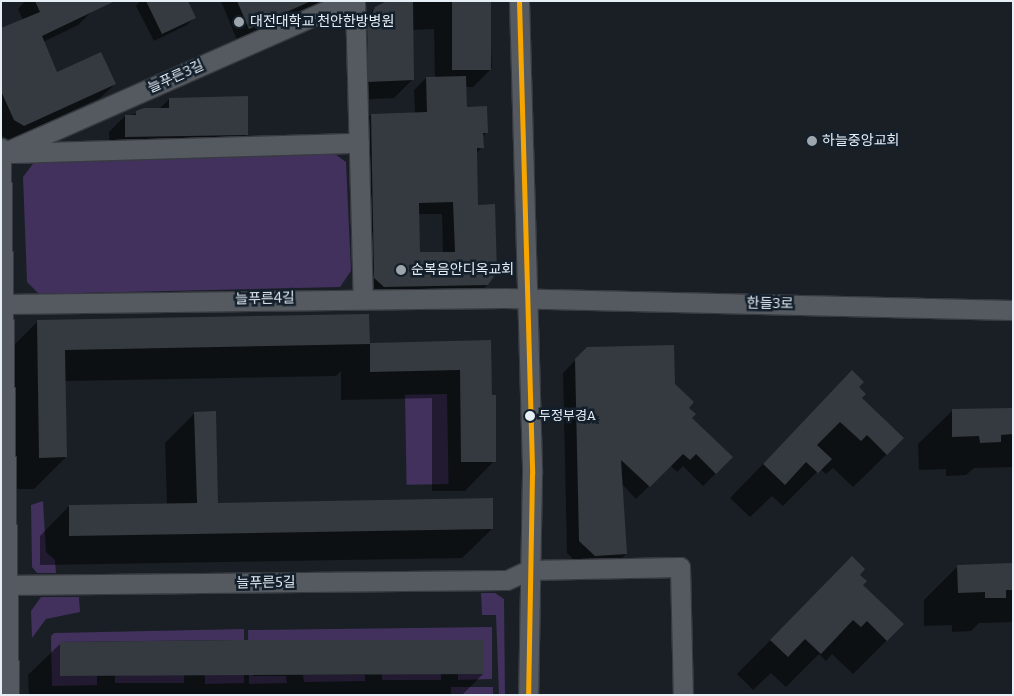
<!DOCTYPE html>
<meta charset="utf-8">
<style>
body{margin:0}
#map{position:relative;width:1014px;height:696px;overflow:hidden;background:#191f25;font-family:Bitter,"Noto Sans KR",serif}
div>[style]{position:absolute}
.green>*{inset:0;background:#41315c;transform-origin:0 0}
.shadow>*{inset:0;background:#0007}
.building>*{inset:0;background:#343a3f;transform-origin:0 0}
.roads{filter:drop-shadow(1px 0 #373a40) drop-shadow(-1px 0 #373a40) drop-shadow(0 1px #373a40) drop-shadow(0 -1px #373a40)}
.minor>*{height:19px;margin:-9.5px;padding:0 9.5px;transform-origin:9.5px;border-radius:9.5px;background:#555a60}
.bus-1>*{height:5px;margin:-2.5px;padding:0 2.5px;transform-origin:2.5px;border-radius:2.5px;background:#f7a600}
.dots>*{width:14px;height:14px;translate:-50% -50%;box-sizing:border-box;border:2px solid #131f2b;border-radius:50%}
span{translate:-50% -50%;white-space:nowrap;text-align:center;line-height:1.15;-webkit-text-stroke:5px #131f2b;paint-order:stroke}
.bus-label{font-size:13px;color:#e6eef6}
.left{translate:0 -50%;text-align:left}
.poi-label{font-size:14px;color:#e6eef6}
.street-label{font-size:14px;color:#e6eef6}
.frame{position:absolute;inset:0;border:2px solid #e6eef6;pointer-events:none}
</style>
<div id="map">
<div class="green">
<div style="clip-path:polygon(335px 154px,346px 162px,351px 271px,340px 287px,39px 294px,27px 282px,23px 177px,35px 161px)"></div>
<div style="left:447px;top:394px;width:90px;height:42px;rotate:89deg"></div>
<div style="clip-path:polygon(43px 501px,46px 552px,55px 560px,56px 573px,37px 573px,32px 567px,31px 505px)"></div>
<div style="clip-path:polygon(481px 593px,495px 593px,504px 599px,505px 695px,499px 695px,496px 615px,482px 615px)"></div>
<div style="clip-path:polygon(41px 597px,79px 597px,80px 612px,46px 619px,32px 638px,31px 611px)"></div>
<div style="clip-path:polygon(492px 627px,492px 679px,458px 680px,458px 674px,484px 674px,483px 640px,253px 642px,253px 676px,286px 676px,287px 683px,249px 684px,248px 630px)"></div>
<div style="clip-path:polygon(244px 629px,244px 683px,205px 684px,205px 674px,236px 674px,235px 640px,60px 642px,60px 676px,97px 676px,97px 685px,52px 686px,51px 636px,54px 633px)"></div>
<div style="left:441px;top:674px;width:6px;height:59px;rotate:90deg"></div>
<div style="left:184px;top:675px;width:8px;height:69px;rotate:90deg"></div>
<div style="clip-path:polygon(303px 675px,365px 675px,365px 681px,304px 682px)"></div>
<div style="left:493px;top:687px;width:8px;height:42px;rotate:90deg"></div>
</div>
<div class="shadow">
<div style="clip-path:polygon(25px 1px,88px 1px,92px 11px,78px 25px,43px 42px,57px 74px,115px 84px,100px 98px,9px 140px,1px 135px,1px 30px,23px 20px,18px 9px)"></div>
<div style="clip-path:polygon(140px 1px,187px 1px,195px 17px,187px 25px,154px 41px,136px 6px)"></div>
<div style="clip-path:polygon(221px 1px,324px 1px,237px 40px)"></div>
<div style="clip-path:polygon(evenodd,390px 1px,489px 1px,492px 68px,473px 87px,465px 87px,466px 108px,486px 133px,482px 137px,482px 147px,476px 154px,477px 206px,487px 285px,475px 297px,372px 299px,359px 127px,371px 115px,415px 113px,414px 90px,426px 78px,435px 78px,434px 29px,412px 30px,413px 79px,394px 98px,350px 100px,356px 28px,375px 8px,390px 1px,418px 214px,442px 214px,443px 253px,419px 253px,418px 214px)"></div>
<div style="clip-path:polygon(169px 99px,247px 134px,231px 150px,110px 153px,109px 132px,125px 116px,159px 109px)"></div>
<div style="clip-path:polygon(37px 322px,368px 344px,490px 341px,494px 461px,465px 491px,432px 491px,432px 398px,341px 400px,341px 371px,336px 376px,64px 381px,66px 457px,34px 489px,8px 489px,5px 354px)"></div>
<div style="clip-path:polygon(587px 348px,674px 384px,690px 419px,731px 458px,703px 486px,683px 466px,677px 472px,670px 465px,636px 499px,622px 484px,626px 554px,614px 566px,582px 568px,567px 553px,563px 373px)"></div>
<div style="clip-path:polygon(852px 372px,887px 454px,853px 487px,833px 468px,826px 474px,820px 469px,783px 506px,772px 496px,750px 517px,730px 498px)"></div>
<div style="clip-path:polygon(1013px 409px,1013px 467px,974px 468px,966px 475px,946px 476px,946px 469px,919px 470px,918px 444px,952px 411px)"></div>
<div style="clip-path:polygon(195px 413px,217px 504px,492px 529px,462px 558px,40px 565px,40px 536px,69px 506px,167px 505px,165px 443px)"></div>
<div style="clip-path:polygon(1013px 565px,1013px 622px,979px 623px,971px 631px,952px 632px,952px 625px,924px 626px,924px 600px,958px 566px)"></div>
<div style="clip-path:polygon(858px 575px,887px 640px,853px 674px,832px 654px,826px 661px,819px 654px,786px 687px,771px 673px,753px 690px,737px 674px,818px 592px)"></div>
<div style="clip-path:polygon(60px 644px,483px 674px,462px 695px,29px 695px,28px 675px)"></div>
</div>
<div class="building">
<div style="clip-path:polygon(35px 1px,115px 1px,42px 36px,57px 72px,101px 52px,116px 84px,24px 126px,14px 120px,1px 91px,1px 28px,40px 12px)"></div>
<div style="clip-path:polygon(146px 1px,188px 1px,196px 18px,162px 34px)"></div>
<div style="clip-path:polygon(237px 1px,311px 1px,249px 29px)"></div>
<div style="clip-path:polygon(387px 1px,413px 1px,414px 80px,368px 82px,367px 17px,371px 16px,375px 7px)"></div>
<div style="left:452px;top:1px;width:39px;height:69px"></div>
<div style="clip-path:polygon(evenodd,466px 76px,467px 107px,487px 106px,488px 133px,483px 133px,484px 148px,477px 148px,478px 205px,495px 204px,497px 272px,488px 285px,384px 287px,374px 278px,371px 114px,427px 112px,426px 77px,466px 76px,453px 202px,455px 252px,420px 252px,419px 203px,453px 202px)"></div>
<div style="clip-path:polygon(248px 96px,248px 135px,125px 137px,125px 115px,136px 115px,136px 111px,144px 108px,169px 108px,169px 98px)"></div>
<div style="clip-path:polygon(369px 314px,370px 344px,65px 350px,67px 457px,39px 458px,37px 320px)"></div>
<div style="clip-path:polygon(491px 340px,492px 395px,496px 395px,496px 462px,461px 462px,460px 370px,370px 372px,370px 343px)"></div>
<div style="clip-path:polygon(674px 345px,675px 384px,694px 402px,689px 408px,696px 414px,692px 418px,733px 457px,716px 474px,696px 454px,690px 460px,683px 454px,650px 487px,621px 460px,627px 554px,595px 556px,579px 541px,575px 359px,587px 347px)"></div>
<div style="clip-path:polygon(852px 370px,864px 382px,859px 387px,866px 394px,862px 398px,904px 438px,887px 455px,867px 435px,861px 441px,840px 422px,817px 445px,832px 459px,818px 473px,806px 462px,785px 485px,763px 464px)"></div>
<div style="clip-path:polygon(1013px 408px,1013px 434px,1001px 435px,1001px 442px,980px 443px,979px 436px,952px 437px,952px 409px)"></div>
<div style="clip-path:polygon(216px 411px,218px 503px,493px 498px,493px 529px,69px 536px,69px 505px,197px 503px,194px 412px)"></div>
<div style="clip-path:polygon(852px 556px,865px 569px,860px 575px,867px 581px,863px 585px,904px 624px,887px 641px,867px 621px,861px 627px,853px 620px,821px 654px,805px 639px,788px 657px,770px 640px)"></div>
<div style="clip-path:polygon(1013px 563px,1013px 590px,1006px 590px,1006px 598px,985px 598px,985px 592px,958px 593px,957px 565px)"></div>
<div style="clip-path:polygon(236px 640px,484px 640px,484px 674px,60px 676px,60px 642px)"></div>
</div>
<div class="roads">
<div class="minor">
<div style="left:355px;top:1px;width:297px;rotate:88.5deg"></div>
<div style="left:519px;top:1px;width:473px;rotate:88.4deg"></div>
<div style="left:532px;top:474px;width:221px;rotate:91deg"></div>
<div style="left:1px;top:148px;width:547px;rotate:89.16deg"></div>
<div style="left:12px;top:153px;width:347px;rotate:-1.7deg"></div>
<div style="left:1px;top:154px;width:379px;rotate:-23.8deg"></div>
<div style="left:1px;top:304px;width:504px;rotate:-0.68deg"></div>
<div style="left:505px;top:298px;width:508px;rotate:1.35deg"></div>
<div style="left:1px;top:585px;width:506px;rotate:-0.57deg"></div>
<div style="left:507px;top:580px;width:23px;rotate:-25deg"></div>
<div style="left:528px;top:570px;width:152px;rotate:-1.1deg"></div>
<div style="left:680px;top:567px;width:128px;rotate:88.7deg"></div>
</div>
</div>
<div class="bus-1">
<div style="left:519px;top:1px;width:473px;rotate:88.4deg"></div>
<div style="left:532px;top:474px;width:221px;rotate:91deg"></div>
</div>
<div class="dots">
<div style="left:239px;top:22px;background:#9ea6ad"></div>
<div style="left:812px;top:141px;background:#9ea6ad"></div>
<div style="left:401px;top:270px;background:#9ea6ad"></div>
<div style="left:530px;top:416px;background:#e6eef6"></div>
</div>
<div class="bus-label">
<span class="left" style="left:539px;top:416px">두정부경A</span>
</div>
<div class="poi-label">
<span class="left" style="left:250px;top:22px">대전대학교 천안한방병원</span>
<span class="left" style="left:822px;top:141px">하늘중앙교회</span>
<span class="left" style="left:411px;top:270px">순복음안디옥교회</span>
</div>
<div class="street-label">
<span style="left:176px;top:77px;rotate:-24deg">늘푸른3길</span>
<span style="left:265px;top:299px;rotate:-1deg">늘푸른4길</span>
<span style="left:770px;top:304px;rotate:1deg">한들3로</span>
<span style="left:266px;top:583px;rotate:-1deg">늘푸른5길</span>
</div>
<div class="frame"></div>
</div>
